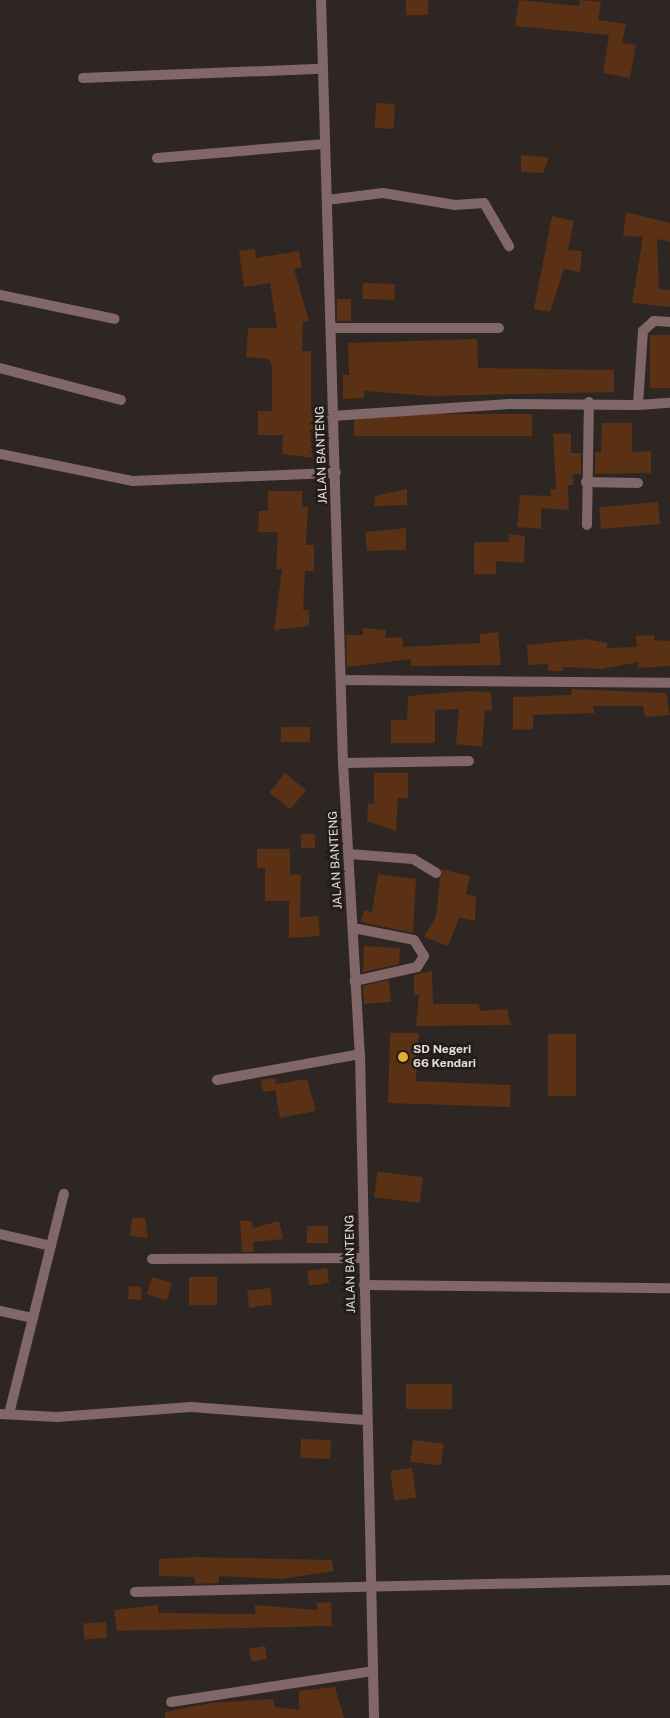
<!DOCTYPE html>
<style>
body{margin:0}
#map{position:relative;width:670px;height:1718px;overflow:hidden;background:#2d2622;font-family:"Public Sans",sans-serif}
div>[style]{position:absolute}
.building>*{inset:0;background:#5a3114;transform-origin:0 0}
.street>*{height:10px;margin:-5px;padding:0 5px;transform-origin:5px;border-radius:5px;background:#816767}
.dots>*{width:14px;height:14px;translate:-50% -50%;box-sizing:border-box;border:2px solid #231c18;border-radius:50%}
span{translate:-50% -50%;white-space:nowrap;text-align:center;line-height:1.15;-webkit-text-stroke:5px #231c18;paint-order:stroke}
.street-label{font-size:12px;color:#e4dfdc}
.poi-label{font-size:12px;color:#e4dfdc;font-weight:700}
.left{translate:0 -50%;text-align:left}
</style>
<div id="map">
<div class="building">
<div style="left:406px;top:0;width:22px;height:15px"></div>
<div style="clip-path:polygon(519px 0,579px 6px,580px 0,601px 2px,598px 20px,626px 24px,622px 43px,636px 45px,630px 78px,603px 73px,609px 35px,515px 26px)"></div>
<div style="left:376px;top:103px;width:19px;height:25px;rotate:3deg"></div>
<div style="clip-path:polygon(521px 155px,549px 157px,543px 173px,521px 172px)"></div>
<div style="clip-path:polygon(626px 212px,670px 223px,670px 242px,657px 239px,659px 289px,670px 290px,670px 307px,632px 303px,643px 237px,623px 236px)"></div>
<div style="clip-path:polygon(552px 216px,574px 221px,568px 250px,582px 251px,580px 272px,564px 269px,550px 312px,534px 309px)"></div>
<div style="clip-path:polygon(255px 249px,256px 258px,299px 251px,302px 267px,294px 269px,309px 321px,303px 322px,302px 351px,311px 351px,311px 414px,315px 414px,315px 429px,310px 429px,313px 458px,282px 454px,283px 435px,258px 435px,258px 411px,272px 411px,272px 366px,269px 359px,246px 357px,248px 328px,277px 328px,270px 283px,244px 287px,239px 251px)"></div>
<div style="left:363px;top:283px;width:32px;height:16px;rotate:2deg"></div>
<div style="left:337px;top:299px;width:14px;height:22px"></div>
<div style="left:670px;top:335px;width:53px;height:20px;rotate:90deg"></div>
<div style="clip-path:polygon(477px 339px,478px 368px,614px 370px,614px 392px,431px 396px,364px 391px,364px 398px,343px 399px,343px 375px,349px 375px,348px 343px)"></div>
<div style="left:532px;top:414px;width:22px;height:178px;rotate:90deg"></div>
<div style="clip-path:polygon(602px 423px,632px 423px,632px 452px,651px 451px,651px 473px,595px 474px,595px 452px,601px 452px)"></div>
<div style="clip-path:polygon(571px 433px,571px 453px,581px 453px,581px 474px,573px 474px,573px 485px,568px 485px,569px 510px,541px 508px,541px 529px,517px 527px,520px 495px,551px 496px,550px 489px,556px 489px,553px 434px)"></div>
<div style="clip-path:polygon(407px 489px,407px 505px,374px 506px,375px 496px)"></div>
<div style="clip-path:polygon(268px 491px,302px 491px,302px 507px,308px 507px,306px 545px,314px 545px,314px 571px,305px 571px,303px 610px,309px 610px,309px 626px,274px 630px,282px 569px,276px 569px,278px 532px,258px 532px,259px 511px,268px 511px)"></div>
<div style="left:658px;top:502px;width:22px;height:59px;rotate:85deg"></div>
<div style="clip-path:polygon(406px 528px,406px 550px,367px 551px,365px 532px)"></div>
<div style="clip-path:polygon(509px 534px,525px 536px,524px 563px,496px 561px,496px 574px,474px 574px,474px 542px,509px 542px)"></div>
<div style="clip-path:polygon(363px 628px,386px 630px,385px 638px,402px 637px,403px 647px,480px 643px,480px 634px,498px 632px,501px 665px,411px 666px,411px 659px,347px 667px,346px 635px,363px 635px)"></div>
<div style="clip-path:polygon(654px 635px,654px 640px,670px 641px,670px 666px,638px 668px,638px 662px,602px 669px,563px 667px,562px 671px,548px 671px,548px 664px,528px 665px,527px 645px,586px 639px,607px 643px,607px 648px,637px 647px,636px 636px)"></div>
<div style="clip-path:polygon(572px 689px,666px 693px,670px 715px,645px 717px,643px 706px,593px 706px,595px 713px,533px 715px,533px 729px,513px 730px,513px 697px,571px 695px)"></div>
<div style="clip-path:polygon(467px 691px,491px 692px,492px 710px,485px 710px,482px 747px,456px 744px,459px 709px,435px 710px,435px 743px,391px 743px,391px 720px,407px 720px,408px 696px)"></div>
<div style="left:310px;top:727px;width:15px;height:29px;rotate:90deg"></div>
<div style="left:285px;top:773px;width:27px;height:25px;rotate:39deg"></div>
<div style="clip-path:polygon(374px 773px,408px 773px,408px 798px,398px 798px,396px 831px,367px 821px,368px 803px,374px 804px)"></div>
<div style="left:301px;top:834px;width:14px;height:14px"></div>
<div style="clip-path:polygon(257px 849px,290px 849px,290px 874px,301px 875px,300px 917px,318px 916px,320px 936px,289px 938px,289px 901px,265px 901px,265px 868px,257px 868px)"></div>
<div style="clip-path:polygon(441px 869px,470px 876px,466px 894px,476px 896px,475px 921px,459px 918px,448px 946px,424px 937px,436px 916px)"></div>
<div style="clip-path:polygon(378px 874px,416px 879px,413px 933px,361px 922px,364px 910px,372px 912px)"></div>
<div style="clip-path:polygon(364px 946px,400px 948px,399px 964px,363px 972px)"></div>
<div style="clip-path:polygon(432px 971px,433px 1004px,479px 1004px,480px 1011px,507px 1009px,511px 1025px,416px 1026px,419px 995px,414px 995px,414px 975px)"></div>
<div style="clip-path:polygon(389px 980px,391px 1002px,364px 1004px,363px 986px)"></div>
<div style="clip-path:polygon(390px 1033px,419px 1033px,416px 1081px,511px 1085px,510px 1107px,388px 1103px)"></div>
<div style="left:576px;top:1034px;width:62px;height:28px;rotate:90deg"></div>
<div style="clip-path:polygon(275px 1078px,276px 1084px,307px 1079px,316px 1111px,280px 1118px,275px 1090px,263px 1092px,261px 1080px)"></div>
<div style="left:423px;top:1177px;width:26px;height:46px;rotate:97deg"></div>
<div style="clip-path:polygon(132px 1218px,145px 1218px,148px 1238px,130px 1236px)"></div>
<div style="clip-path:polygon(240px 1221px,252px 1221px,253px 1228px,279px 1221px,283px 1239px,253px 1242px,254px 1252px,242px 1252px)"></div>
<div style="left:307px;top:1226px;width:21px;height:17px"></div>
<div style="left:327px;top:1268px;width:15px;height:20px;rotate:82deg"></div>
<div style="left:152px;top:1277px;width:21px;height:18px;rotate:17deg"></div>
<div style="left:189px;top:1277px;width:28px;height:28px"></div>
<div style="left:129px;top:1286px;width:13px;height:13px;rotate:4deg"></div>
<div style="left:270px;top:1288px;width:17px;height:23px;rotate:83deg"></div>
<div style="left:406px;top:1384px;width:46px;height:25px"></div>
<div style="left:301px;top:1439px;width:30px;height:19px;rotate:2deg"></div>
<div style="left:413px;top:1440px;width:31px;height:22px;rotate:7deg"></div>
<div style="left:412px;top:1468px;width:30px;height:22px;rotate:82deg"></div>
<div style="clip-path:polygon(194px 1557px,332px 1560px,334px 1571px,281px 1579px,219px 1576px,219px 1583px,195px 1584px,194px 1577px,159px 1576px,159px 1559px)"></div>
<div style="clip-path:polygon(331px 1602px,332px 1626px,117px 1631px,114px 1610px,158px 1605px,158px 1613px,255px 1614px,255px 1605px,317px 1610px,317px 1603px)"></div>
<div style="left:106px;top:1622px;width:16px;height:23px;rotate:86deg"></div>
<div style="left:265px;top:1646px;width:13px;height:16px;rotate:81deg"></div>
<div style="clip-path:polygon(335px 1687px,344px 1718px,165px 1718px,165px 1712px,211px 1703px,273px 1699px,275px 1707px,299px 1710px,299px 1691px)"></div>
</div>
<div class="street">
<div style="left:321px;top:0;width:763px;rotate:88.35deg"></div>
<div style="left:343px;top:763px;width:291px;rotate:86.7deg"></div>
<div style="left:360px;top:1054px;width:664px;rotate:88.79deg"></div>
<div style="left:83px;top:78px;width:238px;rotate:-2.2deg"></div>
<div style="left:157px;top:158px;width:166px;rotate:-4.8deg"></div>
<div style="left:327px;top:200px;width:56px;rotate:-7.1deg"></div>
<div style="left:383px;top:193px;width:73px;rotate:9.5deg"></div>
<div style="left:455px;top:205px;width:29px;rotate:-4deg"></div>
<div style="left:484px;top:203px;width:50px;rotate:59.8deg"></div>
<div style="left:0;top:295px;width:117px;rotate:11.8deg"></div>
<div style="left:670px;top:322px;width:16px;rotate:-176deg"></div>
<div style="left:654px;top:321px;width:15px;rotate:138deg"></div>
<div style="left:643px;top:331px;width:74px;rotate:93.9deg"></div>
<div style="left:638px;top:405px;width:32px;rotate:-4deg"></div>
<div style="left:333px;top:328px;width:166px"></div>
<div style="left:0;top:368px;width:125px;rotate:14.8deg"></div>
<div style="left:332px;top:416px;width:178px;rotate:-3.9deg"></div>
<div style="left:510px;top:404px;width:128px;rotate:0.4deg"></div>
<div style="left:0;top:454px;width:136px;rotate:11.5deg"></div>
<div style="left:133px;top:481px;width:203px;rotate:-2.3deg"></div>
<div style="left:586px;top:482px;width:52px;rotate:1.1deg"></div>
<div style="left:587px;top:525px;width:123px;rotate:-89.1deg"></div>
<div style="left:342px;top:680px;width:328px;rotate:0.5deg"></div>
<div style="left:343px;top:763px;width:126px;rotate:-0.9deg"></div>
<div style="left:349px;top:854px;width:64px;rotate:4.5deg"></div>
<div style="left:413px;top:859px;width:27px;rotate:31deg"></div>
<div style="left:353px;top:928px;width:62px;rotate:11.1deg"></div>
<div style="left:414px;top:940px;width:19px;rotate:58deg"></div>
<div style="left:424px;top:956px;width:13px;rotate:122deg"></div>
<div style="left:417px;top:967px;width:64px;rotate:167.3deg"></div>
<div style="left:217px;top:1080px;width:145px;rotate:-10.3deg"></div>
<div style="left:0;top:1234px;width:52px;rotate:13.2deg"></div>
<div style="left:152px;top:1259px;width:212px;rotate:-0.3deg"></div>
<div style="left:364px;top:1285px;width:306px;rotate:0.6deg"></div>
<div style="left:0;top:1311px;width:34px;rotate:12deg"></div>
<div style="left:0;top:1414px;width:57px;rotate:3deg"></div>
<div style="left:57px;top:1417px;width:134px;rotate:-4.3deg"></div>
<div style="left:191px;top:1407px;width:174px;rotate:4.3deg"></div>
<div style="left:9px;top:1414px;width:227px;rotate:-76deg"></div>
<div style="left:135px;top:1592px;width:535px;rotate:-1.28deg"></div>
<div style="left:171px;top:1702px;width:204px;rotate:-8.7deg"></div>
</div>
<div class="dots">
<div style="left:403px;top:1057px;background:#e0af34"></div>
</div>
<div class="street-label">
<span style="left:322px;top:455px;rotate:-92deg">JALAN BANTENG</span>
<span style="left:336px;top:860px;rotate:-93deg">JALAN BANTENG</span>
<span style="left:351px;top:1264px;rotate:-91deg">JALAN BANTENG</span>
</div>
<div class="poi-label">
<span class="left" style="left:413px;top:1057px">SD Negeri<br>66 Kendari</span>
</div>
</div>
